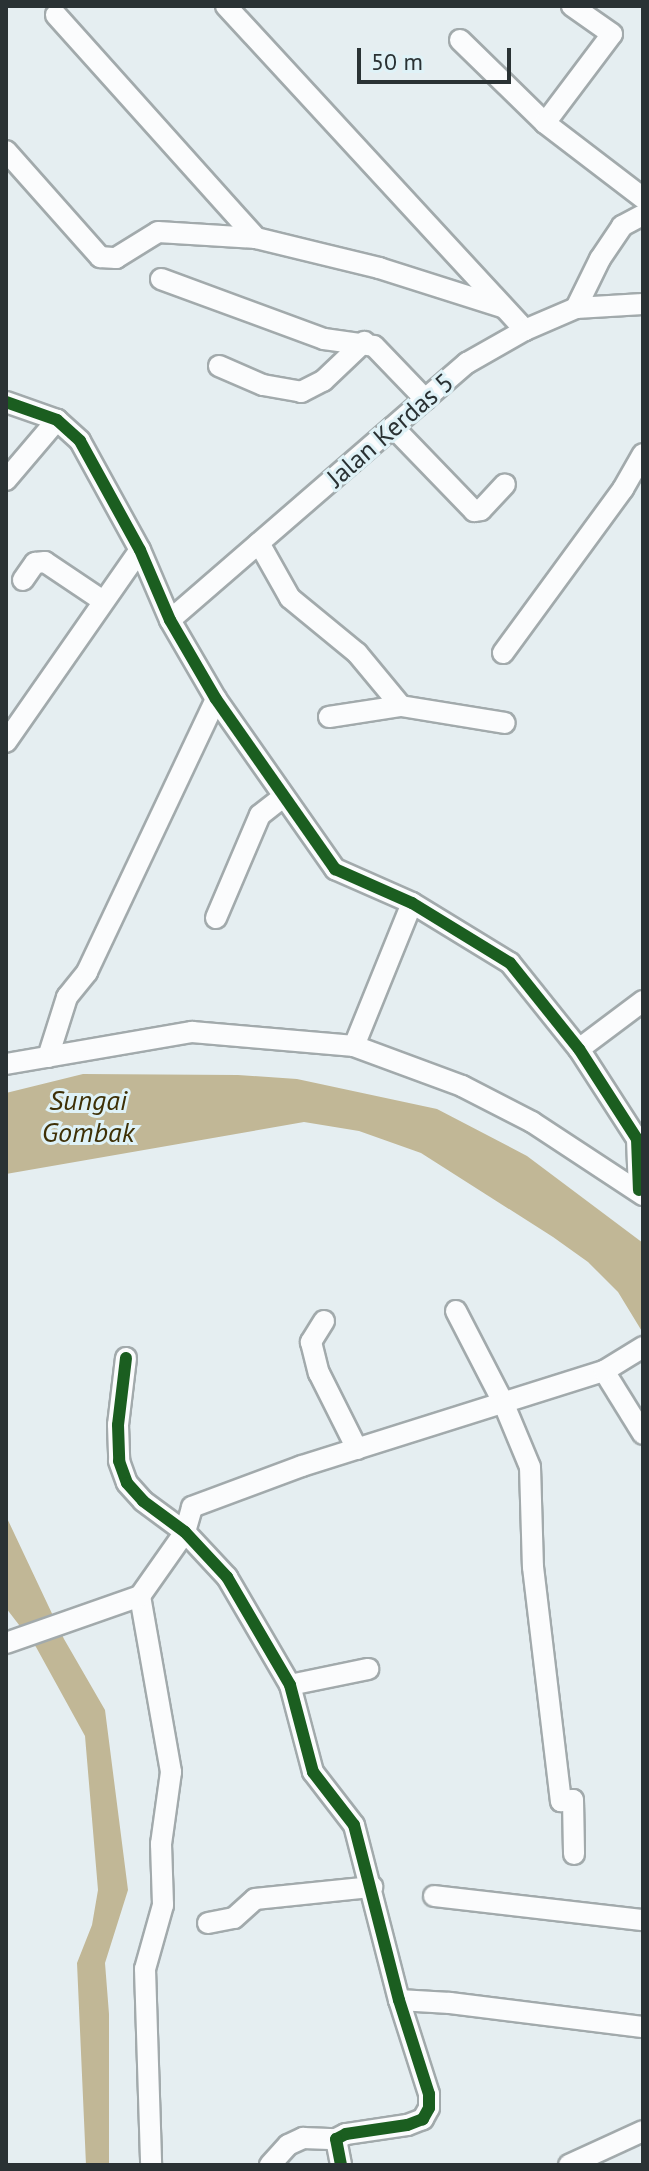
<!DOCTYPE html>
<style>
body{margin:0}
#map{position:relative;width:649px;height:2171px;overflow:hidden;background:#e5eef1;font-family:"PT Sans",sans-serif}
div>[style]{position:absolute}
.water>*{inset:0;background:#c1b796}
.roads{filter:drop-shadow(2px 0 #a2aaac) drop-shadow(-2px 0 #a2aaac) drop-shadow(0 2px #a2aaac) drop-shadow(0 -2px #a2aaac)}
.street>*{height:20px;margin:-10px;padding:0 10px;transform-origin:10px;border-radius:10px;background:#fbfcfd}
.cycleway>*{height:12px;margin:-6px;padding:0 6px;transform-origin:6px;border-radius:6px;background:#1b5e20}
span{translate:-50% -50%;white-space:nowrap;text-align:center;line-height:1.15;-webkit-text-stroke:6px #dff2f7;paint-order:stroke}
.street-label{font-size:26px;color:#2a3234}
.water-label{font-size:28px;color:#3e3006;font-style:italic}
.frame{position:absolute;inset:0;border:8px solid #2a3234;pointer-events:none}
.scale{position:absolute;left:357px;top:48px;width:154px;height:36px;box-sizing:border-box;border:4px solid #2a3234;border-top:0;padding-left:10px;font-size:24px;line-height:28px;white-space:nowrap;color:#2a3234;-webkit-text-stroke:6px #dff2f7;paint-order:stroke}
</style>
<div id="map">
<div class="water">
<div style="clip-path:polygon(83px 1074px,238px 1075px,297px 1079px,437px 1109px,527px 1156px,643px 1243px,643px 1333px,618px 1292px,588px 1262px,553px 1237px,421px 1153px,359px 1131px,304px 1122px,6px 1174px,6px 1093px)"></div>
<div style="clip-path:polygon(6px 1516px,64px 1639px,105px 1710px,128px 1890px,105px 1963px,109px 2014px,109px 2165px,86px 2165px,77px 1963px,92px 1925px,98px 1890px,85px 1736px,36px 1647px,6px 1608px)"></div>
</div>
<div class="roads">
<div class="street">
<div style="left:226px;top:6px;width:441px;rotate:47.3deg"></div>
<div style="left:56px;top:15px;width:300px;rotate:48.1deg"></div>
<div style="left:460px;top:40px;width:119px;rotate:44.3deg"></div>
<div style="left:545px;top:123px;width:123px;rotate:37.4deg"></div>
<div style="left:545px;top:123px;width:111px;rotate:-53deg"></div>
<div style="left:612px;top:34px;width:49px;rotate:-145deg"></div>
<div style="left:6px;top:151px;width:142px;rotate:48.4deg"></div>
<div style="left:100px;top:257px;width:16px;rotate:4deg"></div>
<div style="left:116px;top:258px;width:49px;rotate:-31.8deg"></div>
<div style="left:158px;top:232px;width:98px;rotate:3.5deg"></div>
<div style="left:256px;top:238px;width:127px;rotate:13.7deg"></div>
<div style="left:379px;top:268px;width:129px;rotate:17.6deg"></div>
<div style="left:161px;top:279px;width:174px;rotate:20.2deg"></div>
<div style="left:324px;top:339px;width:50px;rotate:8deg"></div>
<div style="left:374px;top:346px;width:74px;rotate:46.1deg"></div>
<div style="left:576px;top:308px;width:55px;rotate:-63.9deg"></div>
<div style="left:600px;top:259px;width:40px;rotate:-56deg"></div>
<div style="left:622px;top:226px;width:24px;rotate:-28deg"></div>
<div style="left:219px;top:366px;width:48px;rotate:23.4deg"></div>
<div style="left:263px;top:385px;width:39px;rotate:10deg"></div>
<div style="left:301px;top:392px;width:25px;rotate:-27deg"></div>
<div style="left:323px;top:381px;width:57px;rotate:-43.6deg"></div>
<div style="left:6px;top:402px;width:54px;rotate:19.4deg"></div>
<div style="left:57px;top:420px;width:31px;rotate:42deg"></div>
<div style="left:80px;top:441px;width:124px;rotate:61.2deg"></div>
<div style="left:140px;top:550px;width:76px;rotate:66.8deg"></div>
<div style="left:170px;top:620px;width:91px;rotate:59.8deg"></div>
<div style="left:216px;top:699px;width:208px;rotate:55deg"></div>
<div style="left:335px;top:869px;width:84px;rotate:23.8deg"></div>
<div style="left:412px;top:903px;width:115px;rotate:31.5deg"></div>
<div style="left:510px;top:963px;width:110px;rotate:51.3deg"></div>
<div style="left:579px;top:1049px;width:107px;rotate:57.2deg"></div>
<div style="left:637px;top:1139px;width:51px;rotate:87.8deg"></div>
<div style="left:393px;top:427px;width:117px;rotate:46deg"></div>
<div style="left:474px;top:511px;width:7px;rotate:-8deg"></div>
<div style="left:481px;top:510px;width:35px;rotate:-47deg"></div>
<div style="left:6px;top:480px;width:79px;rotate:-49.6deg"></div>
<div style="left:259px;top:543px;width:63px;rotate:60.6deg"></div>
<div style="left:290px;top:598px;width:87px;rotate:39.4deg"></div>
<div style="left:357px;top:653px;width:69px;rotate:50.3deg"></div>
<div style="left:401px;top:706px;width:105px;rotate:9.3deg"></div>
<div style="left:23px;top:580px;width:21px;rotate:-55deg"></div>
<div style="left:35px;top:563px;width:10px;rotate:-6deg"></div>
<div style="left:45px;top:562px;width:70px;rotate:33.9deg"></div>
<div style="left:170px;top:620px;width:393px;rotate:-40.9deg"></div>
<div style="left:467px;top:363px;width:67px;rotate:-29.6deg"></div>
<div style="left:525px;top:330px;width:56px;rotate:-23.3deg"></div>
<div style="left:576px;top:308px;width:67px;rotate:-3.4deg"></div>
<div style="left:503px;top:653px;width:203px;rotate:-53.8deg"></div>
<div style="left:623px;top:489px;width:40px;rotate:-60.3deg"></div>
<div style="left:329px;top:717px;width:73px;rotate:-8.7deg"></div>
<div style="left:6px;top:742px;width:234px;rotate:-55.1deg"></div>
<div style="left:216px;top:918px;width:112px;rotate:-66.9deg"></div>
<div style="left:260px;top:815px;width:29px;rotate:-38deg"></div>
<div style="left:354px;top:1046px;width:154px;rotate:-67.9deg"></div>
<div style="left:579px;top:1049px;width:80px;rotate:-36.9deg"></div>
<div style="left:48px;top:1057px;width:63px;rotate:-72.4deg"></div>
<div style="left:67px;top:997px;width:32px;rotate:-51deg"></div>
<div style="left:87px;top:972px;width:302px;rotate:-64.7deg"></div>
<div style="left:6px;top:1064px;width:189px;rotate:-9.8deg"></div>
<div style="left:192px;top:1032px;width:163px;rotate:4.9deg"></div>
<div style="left:354px;top:1046px;width:115px;rotate:20.3deg"></div>
<div style="left:462px;top:1086px;width:79px;rotate:27.2deg"></div>
<div style="left:532px;top:1122px;width:133px;rotate:33.3deg"></div>
<div style="left:456px;top:1311px;width:102px;rotate:62.7deg"></div>
<div style="left:503px;top:1402px;width:70px;rotate:67.4deg"></div>
<div style="left:530px;top:1467px;width:100px;rotate:88.3deg"></div>
<div style="left:533px;top:1567px;width:236px;rotate:83.2deg"></div>
<div style="left:561px;top:1801px;width:12px;rotate:-5deg"></div>
<div style="left:573px;top:1800px;width:54px;rotate:88.9deg"></div>
<div style="left:324px;top:1321px;width:25px;rotate:122deg"></div>
<div style="left:311px;top:1342px;width:32px;rotate:76deg"></div>
<div style="left:319px;top:1373px;width:85px;rotate:63.4deg"></div>
<div style="left:126px;top:1358px;width:67px;rotate:96.8deg"></div>
<div style="left:118px;top:1425px;width:36px;rotate:88deg"></div>
<div style="left:119px;top:1461px;width:23px;rotate:70deg"></div>
<div style="left:127px;top:1483px;width:24px;rotate:48deg"></div>
<div style="left:143px;top:1501px;width:52px;rotate:36.4deg"></div>
<div style="left:185px;top:1532px;width:62px;rotate:47deg"></div>
<div style="left:227px;top:1577px;width:125px;rotate:59.7deg"></div>
<div style="left:290px;top:1685px;width:90px;rotate:75.2deg"></div>
<div style="left:313px;top:1772px;width:67px;rotate:52.3deg"></div>
<div style="left:354px;top:1825px;width:181px;rotate:75.6deg"></div>
<div style="left:399px;top:2000px;width:99px;rotate:72.3deg"></div>
<div style="left:429px;top:2094px;width:14px;rotate:90deg"></div>
<div style="left:429px;top:2108px;width:13px;rotate:119deg"></div>
<div style="left:423px;top:2119px;width:17px;rotate:159deg"></div>
<div style="left:407px;top:2125px;width:62px;rotate:171.6deg"></div>
<div style="left:346px;top:2134px;width:11px;rotate:153deg"></div>
<div style="left:336px;top:2139px;width:26px;rotate:79deg"></div>
<div style="left:604px;top:1371px;width:74px;rotate:58.2deg"></div>
<div style="left:140px;top:1596px;width:179px;rotate:80deg"></div>
<div style="left:171px;top:1772px;width:73px;rotate:97.9deg"></div>
<div style="left:161px;top:1844px;width:61px;rotate:88.1deg"></div>
<div style="left:163px;top:1905px;width:66px;rotate:105.7deg"></div>
<div style="left:145px;top:1969px;width:196px;rotate:88.2deg"></div>
<div style="left:6px;top:1643px;width:142px;rotate:-19.3deg"></div>
<div style="left:140px;top:1596px;width:78px;rotate:-54.9deg"></div>
<div style="left:185px;top:1532px;width:26px;rotate:-74deg"></div>
<div style="left:192px;top:1507px;width:117px;rotate:-20.4deg"></div>
<div style="left:302px;top:1466px;width:317px;rotate:-17.5deg"></div>
<div style="left:604px;top:1371px;width:46px;rotate:-31.6deg"></div>
<div style="left:290px;top:1685px;width:80px;rotate:-11.6deg"></div>
<div style="left:434px;top:1896px;width:210px;rotate:6.6deg"></div>
<div style="left:208px;top:1923px;width:26px;rotate:-11deg"></div>
<div style="left:234px;top:1918px;width:28px;rotate:-42deg"></div>
<div style="left:255px;top:1899px;width:118px;rotate:-5.9deg"></div>
<div style="left:399px;top:2000px;width:51px;rotate:3.4deg"></div>
<div style="left:450px;top:2003px;width:194px;rotate:7.1deg"></div>
<div style="left:270px;top:2165px;width:27px;rotate:-48deg"></div>
<div style="left:288px;top:2145px;width:17px;rotate:-25deg"></div>
<div style="left:303px;top:2138px;width:33px;rotate:2deg"></div>
<div style="left:569px;top:2165px;width:81px;rotate:-24.7deg"></div>
</div>
</div>
<div class="cycleway">
<div style="left:6px;top:402px;width:54px;rotate:19.4deg"></div>
<div style="left:57px;top:420px;width:31px;rotate:42deg"></div>
<div style="left:80px;top:441px;width:124px;rotate:61.2deg"></div>
<div style="left:140px;top:550px;width:76px;rotate:66.8deg"></div>
<div style="left:170px;top:620px;width:91px;rotate:59.8deg"></div>
<div style="left:216px;top:699px;width:208px;rotate:55deg"></div>
<div style="left:335px;top:869px;width:84px;rotate:23.8deg"></div>
<div style="left:412px;top:903px;width:115px;rotate:31.5deg"></div>
<div style="left:510px;top:963px;width:110px;rotate:51.3deg"></div>
<div style="left:579px;top:1049px;width:107px;rotate:57.2deg"></div>
<div style="left:637px;top:1139px;width:51px;rotate:87.8deg"></div>
<div style="left:126px;top:1358px;width:67px;rotate:96.8deg"></div>
<div style="left:118px;top:1425px;width:36px;rotate:88deg"></div>
<div style="left:119px;top:1461px;width:23px;rotate:70deg"></div>
<div style="left:127px;top:1483px;width:24px;rotate:48deg"></div>
<div style="left:143px;top:1501px;width:52px;rotate:36.4deg"></div>
<div style="left:185px;top:1532px;width:62px;rotate:47deg"></div>
<div style="left:227px;top:1577px;width:125px;rotate:59.7deg"></div>
<div style="left:290px;top:1685px;width:90px;rotate:75.2deg"></div>
<div style="left:313px;top:1772px;width:67px;rotate:52.3deg"></div>
<div style="left:354px;top:1825px;width:181px;rotate:75.6deg"></div>
<div style="left:399px;top:2000px;width:99px;rotate:72.3deg"></div>
<div style="left:429px;top:2094px;width:14px;rotate:90deg"></div>
<div style="left:429px;top:2108px;width:13px;rotate:119deg"></div>
<div style="left:423px;top:2119px;width:17px;rotate:159deg"></div>
<div style="left:407px;top:2125px;width:62px;rotate:171.6deg"></div>
<div style="left:346px;top:2134px;width:11px;rotate:153deg"></div>
<div style="left:336px;top:2139px;width:26px;rotate:79deg"></div>
</div>
<div class="street-label">
<span style="left:390px;top:430px;rotate:-41deg">Jalan Kerdas 5</span>
</div>
<div class="water-label">
<span style="left:88px;top:1116px">Sungai<br>Gombak</span>
</div>
<div class="frame"></div>
<div class="scale">50 m</div>
</div>
